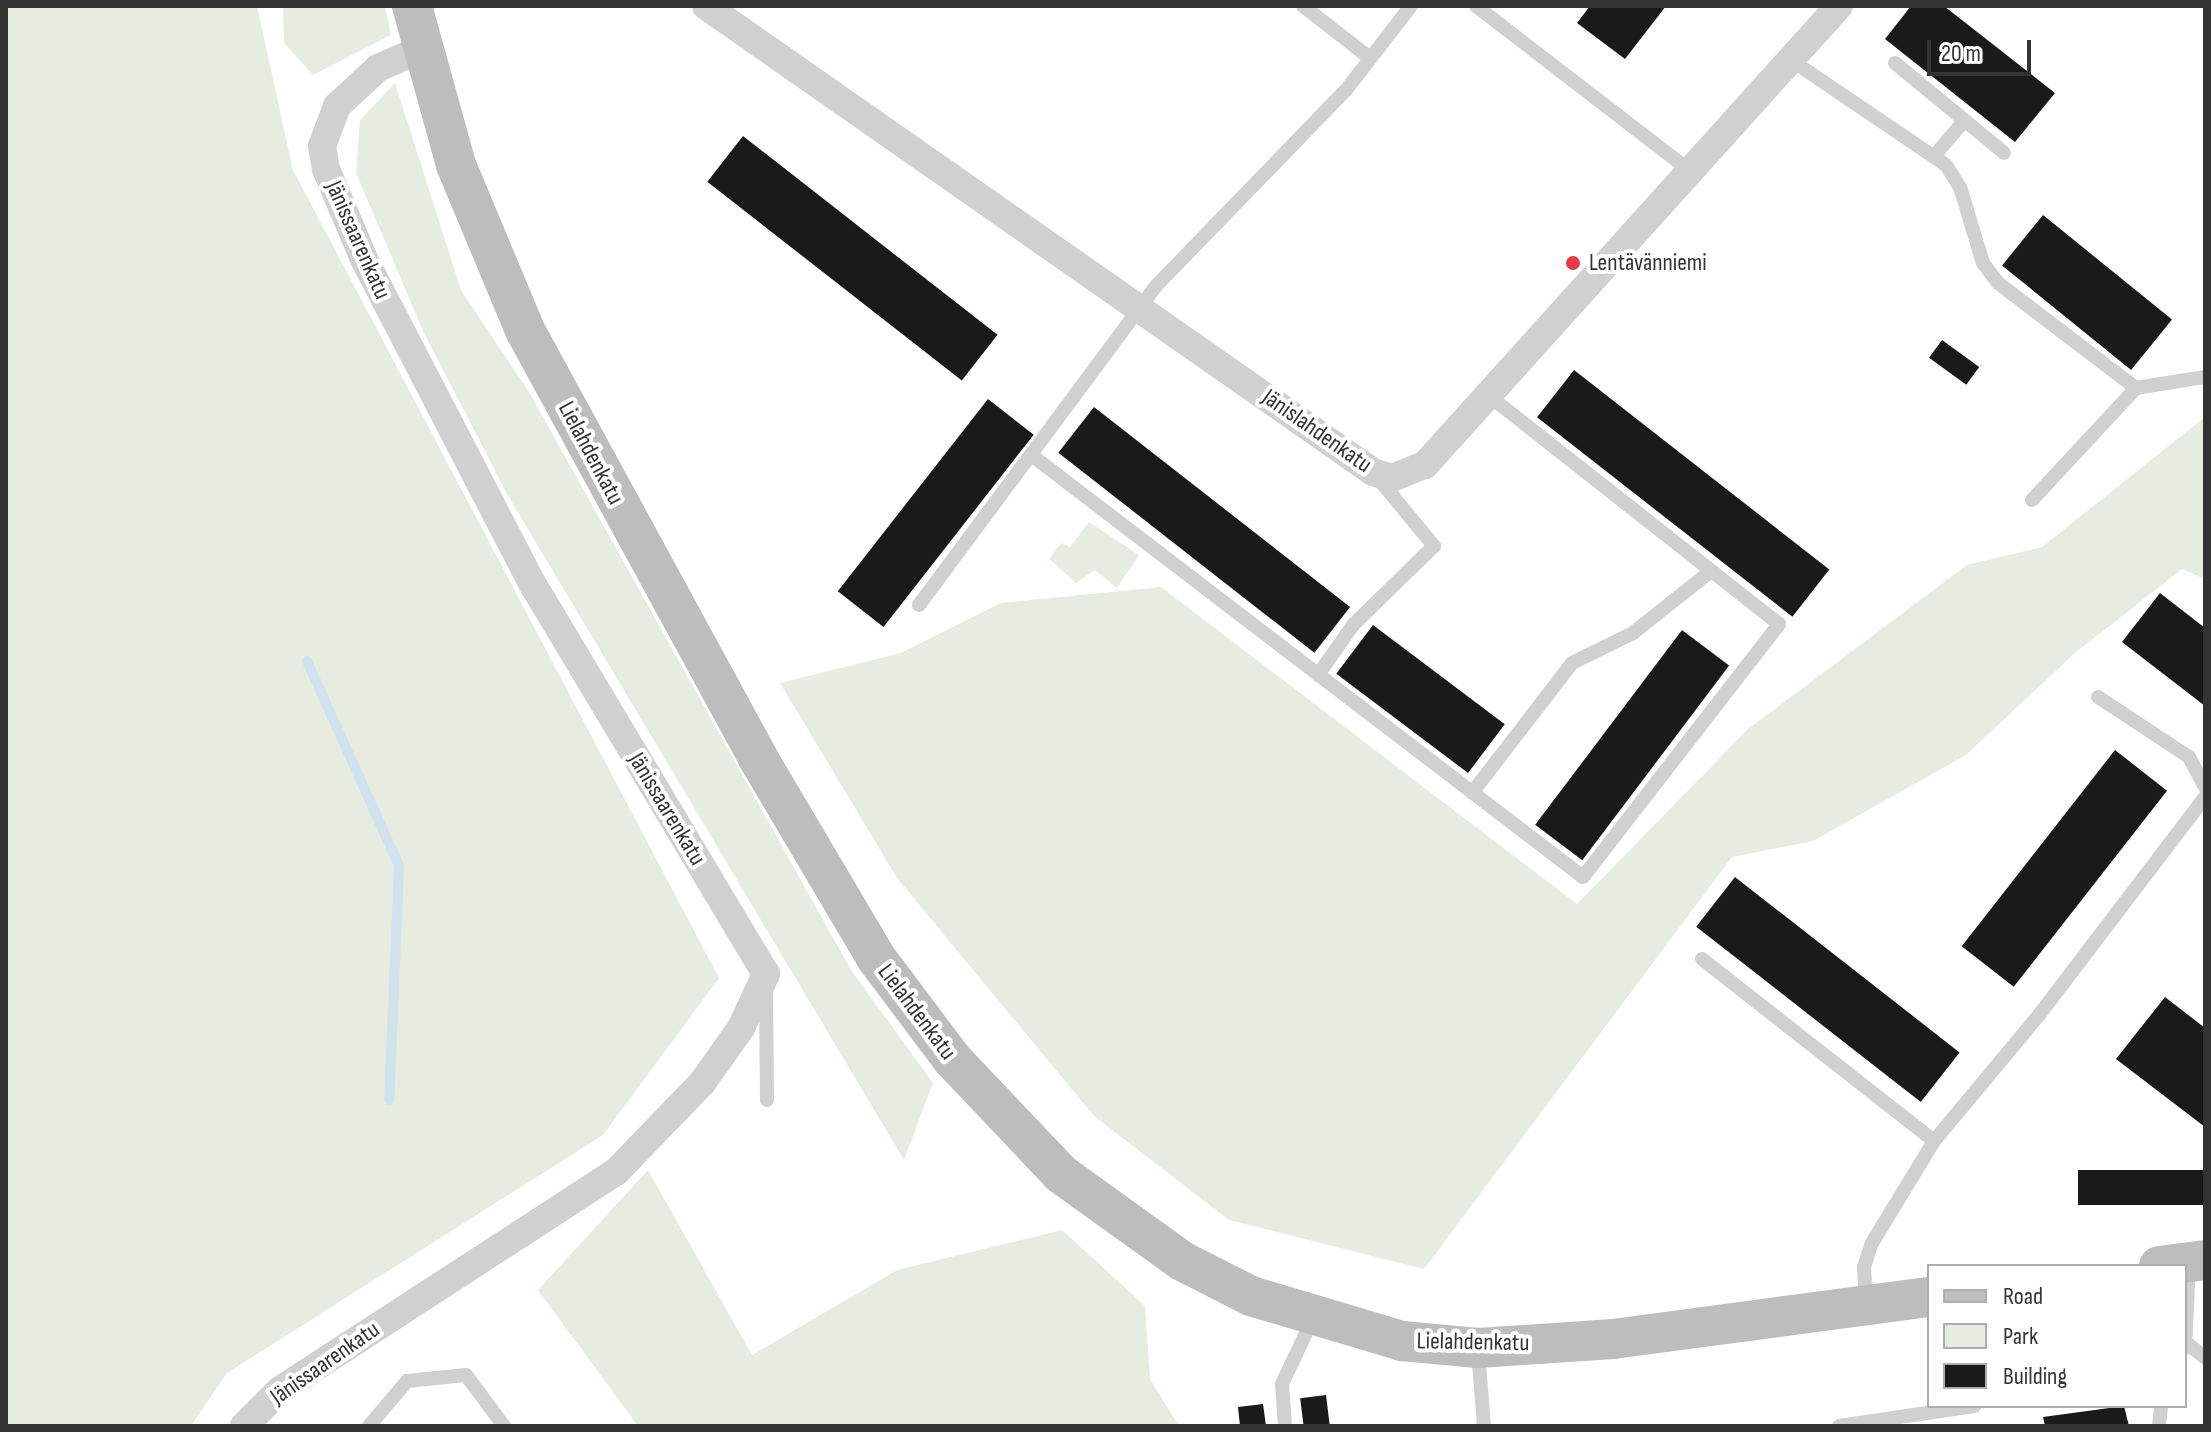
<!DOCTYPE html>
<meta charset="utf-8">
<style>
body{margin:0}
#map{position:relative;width:2211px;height:1432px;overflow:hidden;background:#fff;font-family:"Sofia Sans Condensed",sans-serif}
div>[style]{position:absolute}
.green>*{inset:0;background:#e6ecdf}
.stream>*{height:10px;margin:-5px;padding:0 5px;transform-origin:5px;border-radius:5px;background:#cfe2ee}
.building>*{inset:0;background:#1a1a1a;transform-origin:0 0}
.lane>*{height:14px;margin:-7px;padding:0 7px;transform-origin:7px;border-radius:7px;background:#d0d0d0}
.street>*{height:28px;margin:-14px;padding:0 14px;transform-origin:14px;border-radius:14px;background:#d0d0d0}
.secondary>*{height:40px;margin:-20px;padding:0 20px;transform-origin:20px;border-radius:20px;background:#bdbdbd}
.dots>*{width:22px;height:22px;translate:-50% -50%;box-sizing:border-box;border:4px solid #fff;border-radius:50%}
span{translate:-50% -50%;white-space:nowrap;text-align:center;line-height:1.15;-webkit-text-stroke:8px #fff;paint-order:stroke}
.street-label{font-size:24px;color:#333}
.poi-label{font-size:24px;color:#333}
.left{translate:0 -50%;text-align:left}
.frame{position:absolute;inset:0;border:8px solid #333;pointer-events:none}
.legend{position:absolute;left:1927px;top:1264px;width:260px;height:144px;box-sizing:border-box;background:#fff;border:2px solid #adadad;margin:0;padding:10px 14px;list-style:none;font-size:24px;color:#333}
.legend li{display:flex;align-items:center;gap:16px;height:40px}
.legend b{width:40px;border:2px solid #adadad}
.scale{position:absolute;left:1927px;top:40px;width:104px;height:36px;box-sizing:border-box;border:4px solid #333;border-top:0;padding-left:10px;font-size:24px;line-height:28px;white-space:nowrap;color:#333;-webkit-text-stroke:6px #fff;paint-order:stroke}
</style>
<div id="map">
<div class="green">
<div style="clip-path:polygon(6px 6px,257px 6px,293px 170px,719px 978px,603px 1135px,227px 1373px,191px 1426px,6px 1426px)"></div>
<div style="clip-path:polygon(283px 6px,385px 6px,391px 35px,313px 75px,284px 43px)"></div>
<div style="clip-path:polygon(395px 83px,461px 290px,529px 392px,851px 970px,933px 1083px,904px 1160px,507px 494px,423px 331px,356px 173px,360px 120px)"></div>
<div style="clip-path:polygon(2205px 417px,2205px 579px,2182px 569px,2075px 653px,1966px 755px,1813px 841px,1732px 857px,1424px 1269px,1229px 1220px,1094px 1116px,897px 878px,780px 683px,901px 653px,1001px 603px,1161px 587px,1577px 904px,1748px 729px,1967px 565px,2042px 547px)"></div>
<div style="clip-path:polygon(1089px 522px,1139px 555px,1117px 588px,1095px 570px,1076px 583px,1049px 559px,1061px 543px,1070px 547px)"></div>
<div style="clip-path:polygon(648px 1170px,752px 1355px,897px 1270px,1062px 1230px,1145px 1306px,1150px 1379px,1179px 1426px,638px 1426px,538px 1290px)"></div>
</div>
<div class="stream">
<div style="left:307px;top:661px;width:225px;rotate:65.8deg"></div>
<div style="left:399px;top:866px;width:234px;rotate:92.4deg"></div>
</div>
<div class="building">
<div style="clip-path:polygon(1590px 6px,1666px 6px,1625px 59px,1577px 23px)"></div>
<div style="clip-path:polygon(1911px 6px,1944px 6px,2055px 93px,2015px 142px,1885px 39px)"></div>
<div style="left:743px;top:136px;width:323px;height:58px;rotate:38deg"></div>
<div style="left:2043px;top:215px;width:166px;height:65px;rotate:39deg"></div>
<div style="left:1942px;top:340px;width:46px;height:22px;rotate:36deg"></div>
<div style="left:1574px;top:370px;width:324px;height:60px;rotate:38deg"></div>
<div style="left:988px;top:399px;width:58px;height:244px;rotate:38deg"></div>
<div style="left:1094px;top:407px;width:325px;height:58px;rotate:38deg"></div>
<div style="clip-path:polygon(2160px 593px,2205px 628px,2205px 706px,2122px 642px)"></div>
<div style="left:1373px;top:625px;width:165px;height:61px;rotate:37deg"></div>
<div style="left:1682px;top:630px;width:59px;height:244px;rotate:37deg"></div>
<div style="left:2115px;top:750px;width:66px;height:249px;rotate:38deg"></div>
<div style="left:1735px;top:877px;width:285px;height:63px;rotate:38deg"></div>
<div style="clip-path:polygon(2165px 997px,2205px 1028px,2205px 1127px,2116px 1059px)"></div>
<div style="left:2205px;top:1170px;width:35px;height:127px;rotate:90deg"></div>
<div style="left:1326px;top:1395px;width:31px;height:26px;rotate:83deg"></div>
<div style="clip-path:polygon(1263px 1404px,1266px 1426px,1240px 1426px,1238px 1407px)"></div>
<div style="clip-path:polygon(2124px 1406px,2129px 1426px,2045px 1426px,2043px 1417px)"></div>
</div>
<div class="lane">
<div style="left:1303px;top:6px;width:85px;rotate:37.8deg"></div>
<div style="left:1476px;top:6px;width:270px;rotate:37.6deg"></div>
<div style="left:1791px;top:60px;width:187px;rotate:34.1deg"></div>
<div style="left:1946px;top:165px;width:26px;rotate:58deg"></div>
<div style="left:1960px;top:187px;width:79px;rotate:73.2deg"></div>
<div style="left:1983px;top:263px;width:25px;rotate:53deg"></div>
<div style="left:1998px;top:283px;width:173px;rotate:37.3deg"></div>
<div style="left:2136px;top:388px;width:70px;rotate:-9.1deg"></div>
<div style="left:1895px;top:63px;width:141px;rotate:39.5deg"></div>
<div style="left:1935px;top:155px;width:45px;rotate:-49.5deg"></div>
<div style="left:1034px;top:457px;width:691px;rotate:37.42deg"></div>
<div style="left:1583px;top:877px;width:320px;rotate:-52.2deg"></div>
<div style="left:1779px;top:624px;width:370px;rotate:-141.8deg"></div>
<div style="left:2032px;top:500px;width:153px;rotate:-47.1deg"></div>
<div style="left:919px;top:605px;width:396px;rotate:-53.4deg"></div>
<div style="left:1155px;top:287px;width:274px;rotate:-45.9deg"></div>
<div style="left:1346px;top:90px;width:106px;rotate:-52.3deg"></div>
<div style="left:1318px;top:675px;width:61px;rotate:-55deg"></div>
<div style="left:1353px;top:625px;width:113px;rotate:-44.3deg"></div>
<div style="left:1434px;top:546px;width:89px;rotate:-129.6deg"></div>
<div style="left:2098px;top:697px;width:109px;rotate:33.4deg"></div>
<div style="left:2189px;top:757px;width:34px;rotate:62deg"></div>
<div style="left:1472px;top:793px;width:164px;rotate:-52.4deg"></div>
<div style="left:1572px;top:663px;width:68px;rotate:-26.2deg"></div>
<div style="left:1633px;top:633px;width:100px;rotate:-38.5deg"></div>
<div style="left:1702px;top:959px;width:295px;rotate:38.1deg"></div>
<div style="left:766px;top:989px;width:111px;rotate:89.5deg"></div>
<div style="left:1866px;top:1304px;width:37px;rotate:-93deg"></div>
<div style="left:1864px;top:1267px;width:25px;rotate:-72deg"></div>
<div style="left:1872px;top:1243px;width:119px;rotate:-58.7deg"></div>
<div style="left:1934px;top:1141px;width:164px;rotate:-50.2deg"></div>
<div style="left:2039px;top:1015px;width:274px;rotate:-52.7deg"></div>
<div style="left:2188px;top:1344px;width:22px;rotate:39deg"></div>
<div style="left:2185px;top:1348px;width:82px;rotate:-87.2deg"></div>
<div style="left:1478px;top:1351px;width:75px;rotate:85.4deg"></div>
<div style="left:369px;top:1426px;width:59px;rotate:-49.8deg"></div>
<div style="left:407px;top:1381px;width:59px;rotate:-5.8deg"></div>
<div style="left:466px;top:1375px;width:64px;rotate:53.3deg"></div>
<div style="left:1285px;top:1426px;width:42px;rotate:-94.1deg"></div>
<div style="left:1282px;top:1384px;width:73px;rotate:-64.8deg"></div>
<div style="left:1839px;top:1426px;width:137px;rotate:-8.4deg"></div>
<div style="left:2159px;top:1426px;width:20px;rotate:-84deg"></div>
</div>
<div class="street">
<div style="left:706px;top:6px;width:814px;rotate:34.94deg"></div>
<div style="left:1373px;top:472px;width:20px;rotate:18deg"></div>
<div style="left:1392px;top:478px;width:35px;rotate:-22deg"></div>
<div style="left:1425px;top:465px;width:618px;rotate:-47.95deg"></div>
<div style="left:244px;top:1426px;width:51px;rotate:-45deg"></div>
<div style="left:280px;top:1390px;width:401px;rotate:-33deg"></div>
<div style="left:616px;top:1172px;width:124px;rotate:-46deg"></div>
<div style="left:702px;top:1083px;width:67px;rotate:-54.7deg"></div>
<div style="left:741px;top:1028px;width:60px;rotate:-65.2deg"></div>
<div style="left:766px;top:974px;width:451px;rotate:-120.9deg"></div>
<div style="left:534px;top:587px;width:369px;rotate:-117.4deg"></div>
<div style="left:364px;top:259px;width:98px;rotate:-112.9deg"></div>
<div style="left:326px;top:169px;width:23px;rotate:-100deg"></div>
<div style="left:322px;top:146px;width:43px;rotate:-69.4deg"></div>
<div style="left:337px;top:106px;width:56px;rotate:-42.8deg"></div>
<div style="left:378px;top:68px;width:47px;rotate:-23.8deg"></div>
</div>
<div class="secondary">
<div style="left:412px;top:6px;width:165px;rotate:74.5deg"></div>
<div style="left:456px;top:165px;width:181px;rotate:67.3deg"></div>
<div style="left:526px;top:332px;width:485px;rotate:61.4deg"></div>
<div style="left:758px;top:758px;width:234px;rotate:59.4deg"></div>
<div style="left:877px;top:959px;width:125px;rotate:53.1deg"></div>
<div style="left:952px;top:1059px;width:158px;rotate:46.5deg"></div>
<div style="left:1061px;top:1174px;width:149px;rotate:35.7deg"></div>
<div style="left:1182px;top:1261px;width:77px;rotate:26.9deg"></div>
<div style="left:1251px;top:1296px;width:158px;rotate:16.6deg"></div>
<div style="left:1402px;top:1341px;width:76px;rotate:5.3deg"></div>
<div style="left:1478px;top:1348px;width:135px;rotate:-3.8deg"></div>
<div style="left:1613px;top:1339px;width:319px;rotate:-7.6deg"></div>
<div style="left:2159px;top:1266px;width:46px;rotate:-7.4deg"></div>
</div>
<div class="dots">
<div style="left:1573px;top:263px;background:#e63946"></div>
</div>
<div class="street-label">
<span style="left:358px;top:240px;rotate:66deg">Jänissaarenkatu</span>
<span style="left:1317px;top:431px;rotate:35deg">Jänislahdenkatu</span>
<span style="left:591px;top:453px;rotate:62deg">Lielahdenkatu</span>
<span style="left:667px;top:809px;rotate:59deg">Jänissaarenkatu</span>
<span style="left:917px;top:1012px;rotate:53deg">Lielahdenkatu</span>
<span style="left:1473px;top:1342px;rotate:1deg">Lielahdenkatu</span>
<span style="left:325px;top:1363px;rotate:-35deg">Jänissaarenkatu</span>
</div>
<div class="poi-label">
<span class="left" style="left:1589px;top:263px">Lentävänniemi</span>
</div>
<div class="frame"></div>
<ul class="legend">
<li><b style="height:10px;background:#bdbdbd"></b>Road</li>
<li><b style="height:22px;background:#e6ecdf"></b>Park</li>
<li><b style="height:22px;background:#1a1a1a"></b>Building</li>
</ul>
<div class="scale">20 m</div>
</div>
